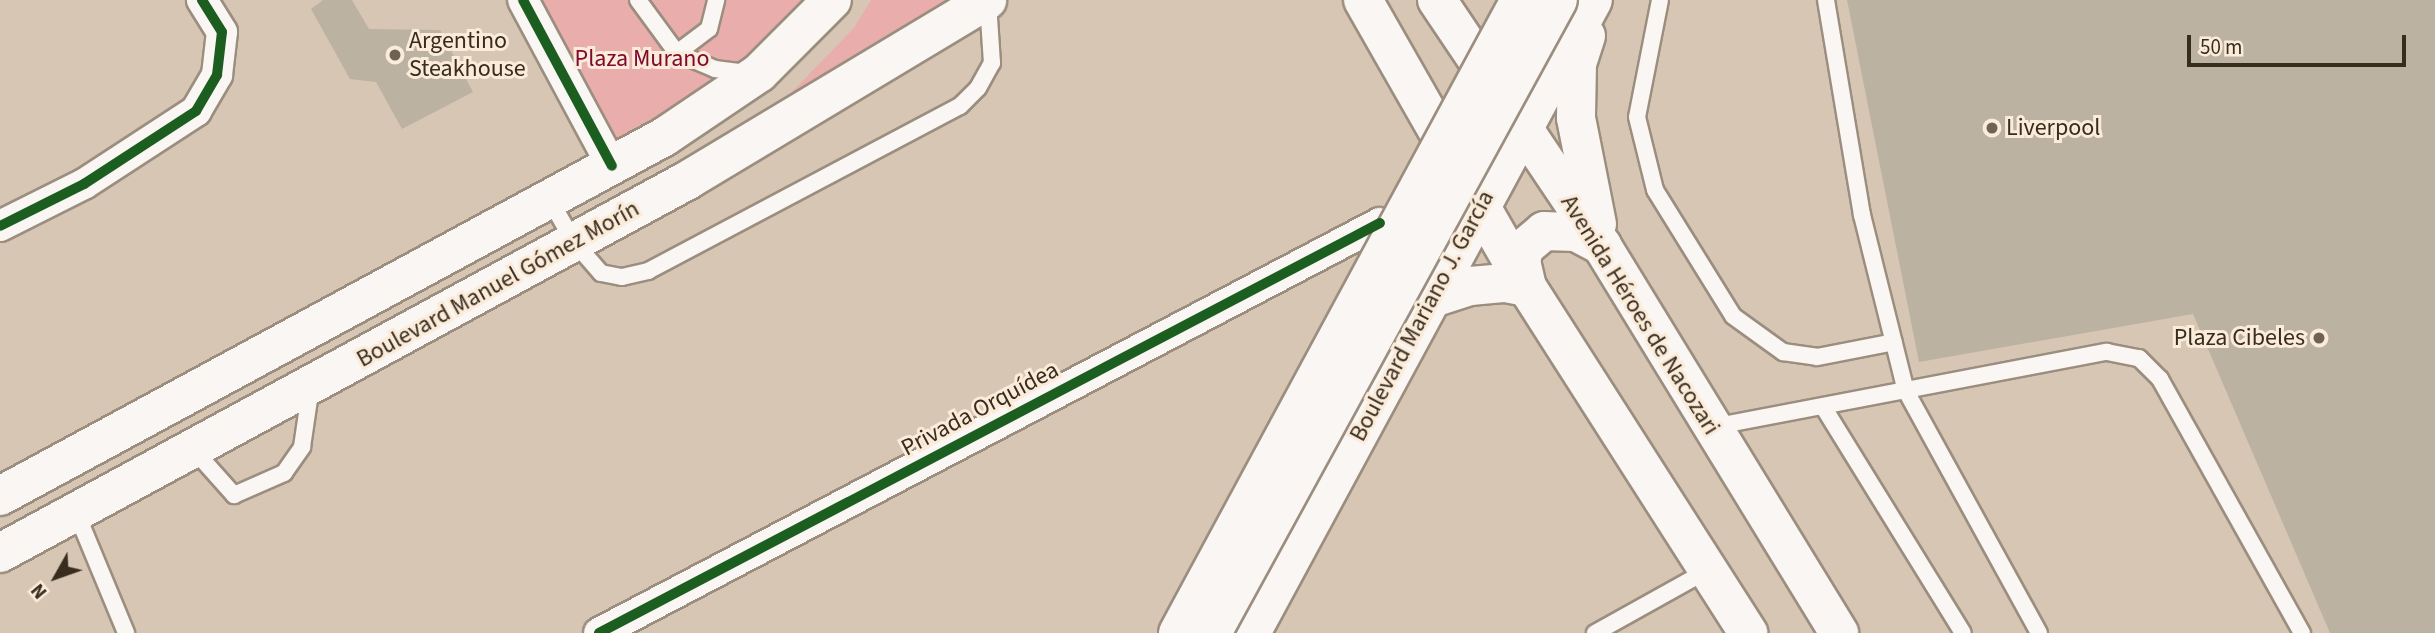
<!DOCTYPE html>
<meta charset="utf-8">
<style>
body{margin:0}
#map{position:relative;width:2435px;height:633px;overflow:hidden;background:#d7c6b3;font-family:"Source Sans 3",sans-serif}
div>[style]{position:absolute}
.green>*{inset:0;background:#e9adac}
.building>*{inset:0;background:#bcb2a1}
.roads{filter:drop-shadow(2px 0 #9b8e7f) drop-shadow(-2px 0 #9b8e7f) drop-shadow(0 2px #9b8e7f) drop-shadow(0 -2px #9b8e7f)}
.lane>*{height:16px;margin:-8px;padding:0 8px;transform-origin:8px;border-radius:8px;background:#f9f6f4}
.street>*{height:30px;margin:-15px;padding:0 15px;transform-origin:15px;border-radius:15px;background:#f9f6f4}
.secondary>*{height:38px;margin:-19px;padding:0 19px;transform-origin:19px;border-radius:19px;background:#f9f6f4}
.bridges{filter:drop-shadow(2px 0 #9b8e7f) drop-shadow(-2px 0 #9b8e7f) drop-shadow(0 2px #9b8e7f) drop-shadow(0 -2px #9b8e7f)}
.primary-bridge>*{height:38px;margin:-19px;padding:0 19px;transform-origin:19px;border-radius:19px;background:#f9f6f4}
.cycleway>*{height:10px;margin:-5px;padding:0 5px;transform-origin:5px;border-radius:5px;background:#1b5e20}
.dots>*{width:19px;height:19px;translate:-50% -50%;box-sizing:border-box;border:4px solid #fbebd9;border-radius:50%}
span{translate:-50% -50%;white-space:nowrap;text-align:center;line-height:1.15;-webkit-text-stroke:6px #fbebd9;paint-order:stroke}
.poi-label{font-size:24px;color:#382c1e}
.left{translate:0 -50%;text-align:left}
.right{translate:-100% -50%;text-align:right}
.park-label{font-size:24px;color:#800831}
.street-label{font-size:24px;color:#382c1e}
.north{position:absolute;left:21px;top:542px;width:70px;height:70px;-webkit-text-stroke:5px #fbebd9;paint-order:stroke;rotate:230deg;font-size:19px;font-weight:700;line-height:28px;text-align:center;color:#382c1e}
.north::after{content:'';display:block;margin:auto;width:24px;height:32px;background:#382c1e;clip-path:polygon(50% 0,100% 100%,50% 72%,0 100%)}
.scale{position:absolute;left:2187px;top:35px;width:219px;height:32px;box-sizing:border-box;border:4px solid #382c1e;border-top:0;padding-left:9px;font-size:21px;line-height:24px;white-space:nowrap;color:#382c1e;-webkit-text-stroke:5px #fbebd9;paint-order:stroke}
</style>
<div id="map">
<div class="green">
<div style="clip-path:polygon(541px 0,806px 0,716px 88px,616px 139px)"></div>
<div style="clip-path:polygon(871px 0,957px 0,790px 94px,854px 28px)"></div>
</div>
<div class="building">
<div style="clip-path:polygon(323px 0,352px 0,369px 29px,440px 30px,473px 92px,402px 129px,376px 82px,350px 79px,311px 9px)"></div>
<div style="clip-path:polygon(1847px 0,2435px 0,2435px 633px,2330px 633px,2193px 314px,1919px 362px)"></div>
</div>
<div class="roads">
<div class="lane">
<div style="left:638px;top:0;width:66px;rotate:53.7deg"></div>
<div style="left:677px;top:53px;width:40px;rotate:-37deg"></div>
<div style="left:709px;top:29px;width:30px;rotate:-76deg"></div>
<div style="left:1660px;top:0;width:119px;rotate:101.1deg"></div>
<div style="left:1637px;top:117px;width:75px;rotate:76.1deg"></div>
<div style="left:1655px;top:190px;width:148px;rotate:58.2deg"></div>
<div style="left:1733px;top:316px;width:62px;rotate:35.8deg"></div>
<div style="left:1783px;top:352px;width:34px;rotate:8deg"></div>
<div style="left:1817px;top:357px;width:78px;rotate:-11deg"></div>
<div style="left:1826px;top:0;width:218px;rotate:80.5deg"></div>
<div style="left:1862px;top:215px;width:181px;rotate:76deg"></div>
<div style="left:1906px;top:391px;width:276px;rotate:61.2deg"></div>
<div style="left:677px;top:53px;width:41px;rotate:22.8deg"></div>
<div style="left:715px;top:69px;width:34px;rotate:7deg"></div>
<div style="left:550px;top:200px;width:48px;rotate:60.3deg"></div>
<div style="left:574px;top:242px;width:41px;rotate:48.9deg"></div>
<div style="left:601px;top:273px;width:21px;rotate:11deg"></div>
<div style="left:622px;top:277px;width:27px;rotate:-13deg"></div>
<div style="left:648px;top:271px;width:353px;rotate:-27.9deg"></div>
<div style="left:960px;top:106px;width:25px;rotate:-45deg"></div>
<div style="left:978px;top:88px;width:29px;rotate:-61deg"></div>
<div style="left:992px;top:63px;width:61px;rotate:-93.8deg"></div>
<div style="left:1824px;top:408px;width:264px;rotate:58.3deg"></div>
<div style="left:1712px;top:427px;width:402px;rotate:-10.8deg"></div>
<div style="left:2107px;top:352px;width:33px;rotate:11deg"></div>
<div style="left:2139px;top:358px;width:30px;rotate:45deg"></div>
<div style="left:2160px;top:379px;width:291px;rotate:60.8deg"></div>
<div style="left:193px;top:449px;width:62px;rotate:48.3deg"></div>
<div style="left:234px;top:495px;width:55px;rotate:-23.7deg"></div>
<div style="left:284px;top:473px;width:32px;rotate:-55deg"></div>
<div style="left:302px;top:447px;width:62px;rotate:-81.6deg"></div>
<div style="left:76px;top:512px;width:131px;rotate:67.5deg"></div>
<div style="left:1595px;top:633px;width:129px;rotate:-29.1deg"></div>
</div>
<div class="street">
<div style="left:523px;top:0;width:188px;rotate:61.8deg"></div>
<div style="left:0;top:226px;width:94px;rotate:-26.6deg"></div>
<div style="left:84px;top:184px;width:134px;rotate:-33.1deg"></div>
<div style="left:196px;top:111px;width:42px;rotate:-59.7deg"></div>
<div style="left:217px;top:75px;width:43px;rotate:-83.4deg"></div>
<div style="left:222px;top:32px;width:38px;rotate:-122deg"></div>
<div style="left:599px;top:633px;width:882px;rotate:-27.7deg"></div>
</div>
<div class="secondary">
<div style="left:1363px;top:0;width:331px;rotate:60.3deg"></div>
<div style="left:1527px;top:287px;width:411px;rotate:57.4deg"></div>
<div style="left:1437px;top:0;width:296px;rotate:56.1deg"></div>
<div style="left:1602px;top:246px;width:454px;rotate:58.5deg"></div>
<div style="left:1586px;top:36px;width:29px;rotate:108deg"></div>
<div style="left:1577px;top:64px;width:54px;rotate:91.1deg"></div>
<div style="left:1576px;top:118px;width:108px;rotate:78.8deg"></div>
<div style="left:1433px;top:298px;width:39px;rotate:-18deg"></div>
<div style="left:1470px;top:286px;width:36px;rotate:-5deg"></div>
<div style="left:1506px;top:283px;width:21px;rotate:11deg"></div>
<div style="left:1527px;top:287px;width:26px;rotate:-103deg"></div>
<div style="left:1521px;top:262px;width:14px;rotate:-78deg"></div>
<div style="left:1524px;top:248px;width:26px;rotate:-40deg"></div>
<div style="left:1544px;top:231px;width:32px;rotate:2deg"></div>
<div style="left:1576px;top:232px;width:30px;rotate:28deg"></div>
<div style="left:0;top:496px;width:755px;rotate:-28.4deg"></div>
<div style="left:664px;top:137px;width:115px;rotate:-34deg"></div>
<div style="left:759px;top:73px;width:103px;rotate:-45deg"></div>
<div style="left:0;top:553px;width:783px;rotate:-28.46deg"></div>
<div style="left:688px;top:180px;width:349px;rotate:-31deg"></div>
<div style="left:1251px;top:633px;width:719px;rotate:-61.62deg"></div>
</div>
</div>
<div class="bridges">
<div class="primary-bridge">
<div style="left:1178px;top:633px;width:719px;rotate:-61.62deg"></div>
<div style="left:1212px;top:633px;width:721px;rotate:-61.34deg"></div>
</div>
</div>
<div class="cycleway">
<div style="left:523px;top:0;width:188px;rotate:61.8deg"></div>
<div style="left:0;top:226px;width:94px;rotate:-26.6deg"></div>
<div style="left:84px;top:184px;width:134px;rotate:-33.1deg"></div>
<div style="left:196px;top:111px;width:42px;rotate:-59.7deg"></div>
<div style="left:217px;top:75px;width:43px;rotate:-83.4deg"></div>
<div style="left:222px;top:32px;width:38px;rotate:-122deg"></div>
<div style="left:599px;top:633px;width:882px;rotate:-27.7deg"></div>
</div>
<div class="dots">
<div style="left:395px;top:55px;background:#706252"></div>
<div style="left:1992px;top:128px;background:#706252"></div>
<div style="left:2319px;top:338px;background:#706252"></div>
</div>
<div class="poi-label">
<span class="left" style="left:409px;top:55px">Argentino<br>Steakhouse</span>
<span class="left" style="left:2006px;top:128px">Liverpool</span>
<span class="right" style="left:2305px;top:338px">Plaza Cibeles</span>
</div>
<div class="park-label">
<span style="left:642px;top:59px">Plaza Murano</span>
</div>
<div class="street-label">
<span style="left:498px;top:284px;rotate:-29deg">Boulevard Manuel Gómez Morín</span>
<span style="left:1640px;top:315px;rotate:58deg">Avenida Héroes de Nacozari</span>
<span style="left:1422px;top:316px;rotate:-62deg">Boulevard Mariano J. García</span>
<span style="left:980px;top:409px;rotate:-28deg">Privada Orquídea</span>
</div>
<div class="north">N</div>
<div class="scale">50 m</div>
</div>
